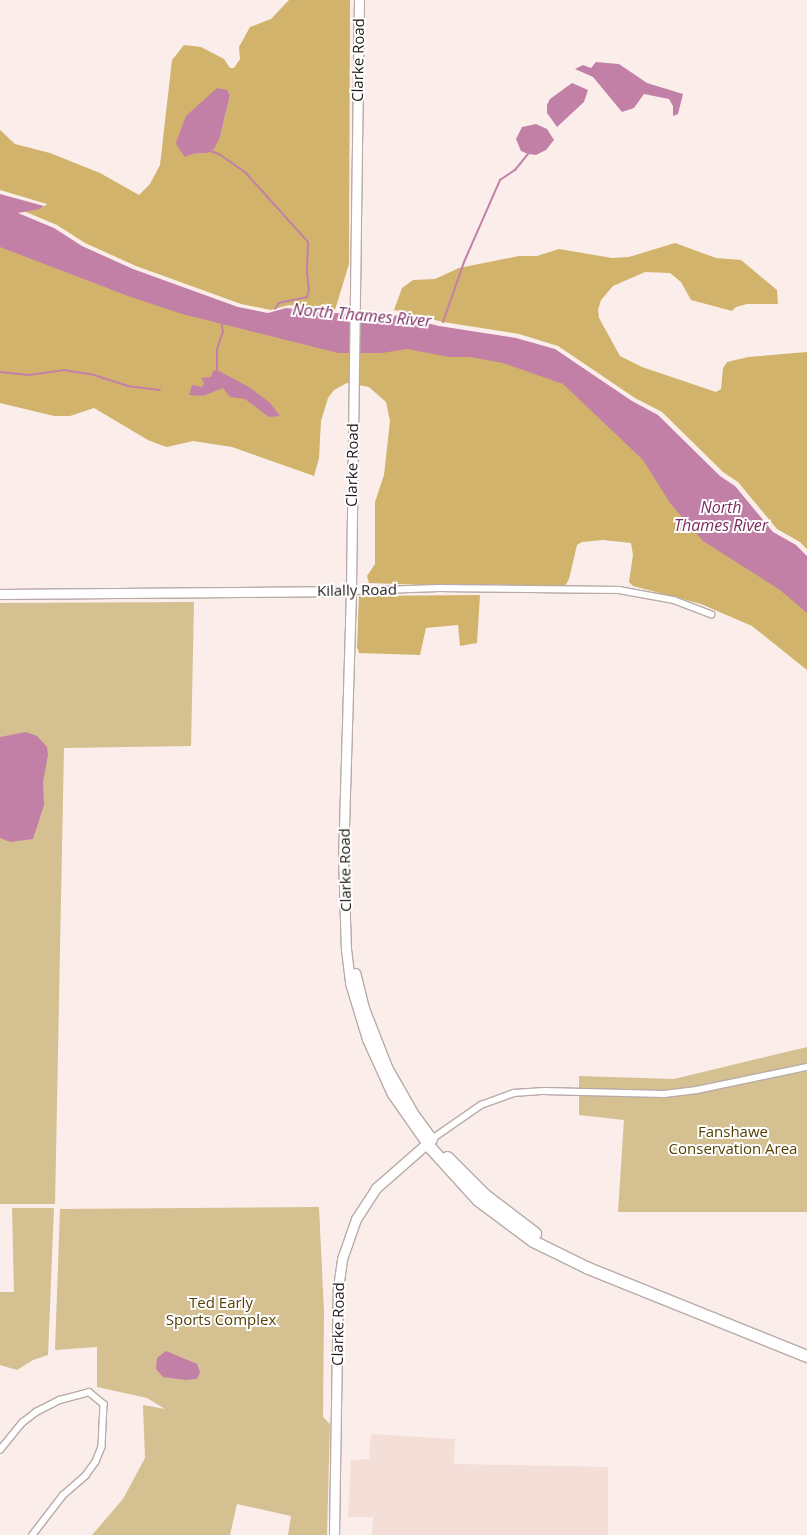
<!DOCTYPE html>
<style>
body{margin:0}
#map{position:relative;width:807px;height:1535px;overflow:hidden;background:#fbedea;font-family:"Open Sans",sans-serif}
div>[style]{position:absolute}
.built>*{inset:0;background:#f4ded8}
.green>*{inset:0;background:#d4c091}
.forest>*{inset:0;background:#d1b36c}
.water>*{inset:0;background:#c380a7}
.stream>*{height:2px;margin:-1px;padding:0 1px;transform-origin:1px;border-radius:1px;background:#c380a7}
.roads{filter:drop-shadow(1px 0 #b8aba8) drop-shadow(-1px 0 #b8aba8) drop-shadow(0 1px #b8aba8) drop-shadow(0 -1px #b8aba8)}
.street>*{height:5.5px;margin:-2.75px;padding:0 2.75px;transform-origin:2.75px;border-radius:2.75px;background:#fff}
.secondary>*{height:9px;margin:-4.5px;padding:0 4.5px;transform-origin:4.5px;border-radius:4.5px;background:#fff}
.highway>*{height:11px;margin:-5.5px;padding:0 5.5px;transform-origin:5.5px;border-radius:5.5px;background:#fff}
span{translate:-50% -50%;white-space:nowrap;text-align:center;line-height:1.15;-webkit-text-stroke:4px #fff;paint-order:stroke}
.street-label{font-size:15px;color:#1e1a18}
.park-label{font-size:15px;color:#554004}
.water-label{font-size:16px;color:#7b2b5e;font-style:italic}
</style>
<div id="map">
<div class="built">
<div style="clip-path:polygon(371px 1434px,455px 1439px,454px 1464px,608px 1467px,608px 1535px,372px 1535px,373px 1517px,348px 1517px,351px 1460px,369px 1459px)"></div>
</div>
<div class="green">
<div style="clip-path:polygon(194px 602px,191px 746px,64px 748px,55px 1204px,0 1204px,0 603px)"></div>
<div style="clip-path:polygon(807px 1047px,807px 1212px,618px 1212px,624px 1120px,579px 1115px,579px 1076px,674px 1079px)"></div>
<div style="clip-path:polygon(319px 1207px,324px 1312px,323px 1417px,330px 1424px,327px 1535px,288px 1535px,291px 1516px,237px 1504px,230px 1535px,92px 1535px,123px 1499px,145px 1458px,143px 1405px,165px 1409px,147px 1398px,97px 1387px,97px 1347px,55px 1350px,60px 1209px)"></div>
<div style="clip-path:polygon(12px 1208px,54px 1208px,48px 1355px,33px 1360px,17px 1370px,0 1365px,0 1292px,14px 1292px)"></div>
</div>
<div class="forest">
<div style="clip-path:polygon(evenodd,289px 0,350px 0,349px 264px,335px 310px,289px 305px,271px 310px,241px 304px,136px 266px,85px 243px,57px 225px,21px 210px,43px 207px,47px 204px,0 190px,0 130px,15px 144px,50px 153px,100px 173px,139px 195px,150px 184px,160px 165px,172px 60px,184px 45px,201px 47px,224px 59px,230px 68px,234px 68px,240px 59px,239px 47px,250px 27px,271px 19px,289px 0,227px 90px,230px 95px,220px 137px,207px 153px,191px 154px,227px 90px)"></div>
<div style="clip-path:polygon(675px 243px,716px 258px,741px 260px,777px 290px,778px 304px,747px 304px,736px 307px,732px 311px,691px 300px,681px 282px,670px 273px,645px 272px,613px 286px,601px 300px,598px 310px,599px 318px,620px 356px,642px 367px,716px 392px,721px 389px,723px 368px,727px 362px,748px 357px,807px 352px,807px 549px,800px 542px,777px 529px,738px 482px,723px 472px,662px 412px,635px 398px,558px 346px,519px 334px,443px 322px,394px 310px,402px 288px,413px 280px,435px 279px,459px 268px,519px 256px,537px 256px,559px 249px,612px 258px,629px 257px)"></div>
<div style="clip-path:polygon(0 244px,130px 294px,410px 347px,506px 361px,566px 382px,807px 609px,807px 670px,752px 626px,701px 604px,633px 586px,629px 582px,633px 555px,631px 543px,603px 540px,582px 542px,577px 545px,569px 579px,564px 588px,492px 584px,481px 587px,369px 583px,367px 576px,375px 564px,375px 502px,384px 475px,390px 421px,386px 402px,369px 387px,347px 383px,334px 390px,328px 398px,321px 421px,319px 458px,314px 476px,232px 447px,193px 441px,167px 447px,158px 444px,148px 440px,94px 408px,70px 416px,54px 416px,0 403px)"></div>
<div style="clip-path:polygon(480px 595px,477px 643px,460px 646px,458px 625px,426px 628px,420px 655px,359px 653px,357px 647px,359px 596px)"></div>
</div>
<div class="water">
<div style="clip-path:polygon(596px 62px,619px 64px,647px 83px,683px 94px,678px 114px,673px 116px,673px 106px,669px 99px,644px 94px,634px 108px,622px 112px,593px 77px,575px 69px,583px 65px,591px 68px)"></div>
<div style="clip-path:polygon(572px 83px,588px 90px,584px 102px,557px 127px,547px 113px,547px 105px,550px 99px)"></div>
<div style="clip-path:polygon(217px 88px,227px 90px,230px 95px,220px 137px,214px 149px,207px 153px,192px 154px,185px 157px,177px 146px,176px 142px,186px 116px)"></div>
<div style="clip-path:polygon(536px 124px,547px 129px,554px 140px,546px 150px,536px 155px,528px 154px,521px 151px,516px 139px,522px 127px)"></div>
<div style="clip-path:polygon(0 194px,44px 206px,40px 209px,18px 213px,54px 228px,82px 246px,133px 269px,238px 307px,268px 313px,286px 308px,332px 313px,390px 314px,439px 326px,516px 338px,555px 349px,632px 401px,658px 415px,720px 476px,735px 486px,773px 532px,796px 545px,807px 556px,807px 613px,780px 590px,703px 541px,670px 503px,643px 460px,563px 384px,503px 363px,470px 357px,449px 357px,407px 349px,382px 353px,338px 353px,182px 314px,128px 296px,0 247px)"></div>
<div style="clip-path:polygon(217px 370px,249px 387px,270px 403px,280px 416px,269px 417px,245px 399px,230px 397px,223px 388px,203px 396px,189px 395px,192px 385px,202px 387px,204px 383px,201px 378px,211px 377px,213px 371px)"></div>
<div style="clip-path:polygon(26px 732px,37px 736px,47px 747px,48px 755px,43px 782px,44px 805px,33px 839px,10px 842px,0 838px,0 737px)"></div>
<div style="clip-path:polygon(166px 1351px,197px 1364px,200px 1372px,197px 1379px,185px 1380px,163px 1377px,156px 1369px,157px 1358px)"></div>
</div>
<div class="stream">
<div style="left:210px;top:151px;width:9px;rotate:18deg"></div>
<div style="left:219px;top:154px;width:32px;rotate:35deg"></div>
<div style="left:245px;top:172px;width:94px;rotate:48deg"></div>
<div style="left:308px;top:242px;width:30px;rotate:92deg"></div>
<div style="left:307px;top:272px;width:18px;rotate:84deg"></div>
<div style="left:309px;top:290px;width:7px;rotate:106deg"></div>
<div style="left:307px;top:297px;width:29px;rotate:168deg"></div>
<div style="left:279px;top:303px;width:7px;rotate:124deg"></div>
<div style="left:443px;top:322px;width:64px;rotate:-70.7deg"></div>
<div style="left:464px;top:262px;width:90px;rotate:-66.3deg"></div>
<div style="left:500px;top:180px;width:18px;rotate:-34deg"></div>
<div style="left:515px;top:170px;width:21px;rotate:-51deg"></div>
<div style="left:217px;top:370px;width:21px;rotate:-90deg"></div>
<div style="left:217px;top:349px;width:18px;rotate:-71deg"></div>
<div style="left:223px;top:332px;width:11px;rotate:-100deg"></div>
<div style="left:0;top:372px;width:29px;rotate:6deg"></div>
<div style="left:29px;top:375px;width:35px;rotate:-8deg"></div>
<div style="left:64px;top:370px;width:30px;rotate:9deg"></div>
<div style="left:94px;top:375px;width:35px;rotate:18deg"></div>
<div style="left:127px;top:386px;width:33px;rotate:7deg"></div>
</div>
<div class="roads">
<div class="street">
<div style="left:351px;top:591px;width:88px;rotate:-2deg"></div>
<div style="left:439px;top:588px;width:180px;rotate:0.6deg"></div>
<div style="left:619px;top:590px;width:56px;rotate:10.3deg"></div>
<div style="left:674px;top:600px;width:40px;rotate:21deg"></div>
<div style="left:432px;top:1139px;width:60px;rotate:-34.8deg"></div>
<div style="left:481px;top:1105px;width:35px;rotate:-20deg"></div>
<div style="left:514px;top:1093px;width:30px;rotate:-4deg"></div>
<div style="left:544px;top:1091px;width:120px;rotate:1.4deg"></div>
<div style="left:664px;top:1094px;width:33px;rotate:-7deg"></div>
<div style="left:697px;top:1090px;width:112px;rotate:-11.8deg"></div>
<div style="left:0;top:1450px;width:35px;rotate:-51deg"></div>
<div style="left:22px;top:1423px;width:18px;rotate:-38deg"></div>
<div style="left:36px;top:1412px;width:27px;rotate:-27deg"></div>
<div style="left:60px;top:1400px;width:30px;rotate:-15deg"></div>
<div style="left:89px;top:1392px;width:19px;rotate:39deg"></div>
<div style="left:104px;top:1404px;width:43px;rotate:92.7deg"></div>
<div style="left:102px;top:1447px;width:16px;rotate:112deg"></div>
<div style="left:96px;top:1462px;width:17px;rotate:126deg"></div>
<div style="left:86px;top:1476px;width:30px;rotate:139deg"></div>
<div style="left:63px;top:1496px;width:49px;rotate:127.6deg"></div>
</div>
<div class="secondary">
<div style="left:359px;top:0;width:591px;rotate:90.78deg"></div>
<div style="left:351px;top:591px;width:265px;rotate:91.7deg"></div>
<div style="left:343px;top:856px;width:93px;rotate:88.2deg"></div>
<div style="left:346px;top:949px;width:34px;rotate:83deg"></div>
<div style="left:350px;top:983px;width:59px;rotate:73.1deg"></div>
<div style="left:367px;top:1039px;width:60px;rotate:65.6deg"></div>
<div style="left:392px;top:1094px;width:61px;rotate:55deg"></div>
<div style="left:0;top:594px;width:351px;rotate:-0.5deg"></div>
<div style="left:334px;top:1535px;width:247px;rotate:-89.1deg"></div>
<div style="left:338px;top:1288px;width:29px;rotate:-82deg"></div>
<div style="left:342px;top:1259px;width:42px;rotate:-70.7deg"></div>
<div style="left:356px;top:1219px;width:37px;rotate:-57deg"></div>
<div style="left:376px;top:1188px;width:74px;rotate:-41.2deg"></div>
<div style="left:432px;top:1139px;width:34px;rotate:-126deg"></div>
<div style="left:412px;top:1111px;width:51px;rotate:-119.6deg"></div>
<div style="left:387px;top:1067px;width:63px;rotate:-111.3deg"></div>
<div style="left:364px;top:1008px;width:36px;rotate:-104deg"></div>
</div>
<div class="highway">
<div style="left:427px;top:1144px;width:76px;rotate:47.7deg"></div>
<div style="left:478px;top:1200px;width:69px;rotate:36.7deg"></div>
<div style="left:533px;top:1241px;width:61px;rotate:26.1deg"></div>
<div style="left:588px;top:1268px;width:236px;rotate:21.9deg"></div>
<div style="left:447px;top:1157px;width:54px;rotate:45deg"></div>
<div style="left:485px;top:1195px;width:63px;rotate:37.2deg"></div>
</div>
</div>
<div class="street-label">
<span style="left:358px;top:60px;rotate:-89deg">Clarke Road</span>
<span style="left:352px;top:465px;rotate:-89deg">Clarke Road</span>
<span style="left:357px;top:590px;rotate:-1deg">Kilally Road</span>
<span style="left:345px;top:870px;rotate:-91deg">Clarke Road</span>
<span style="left:338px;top:1324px;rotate:-89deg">Clarke Road</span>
</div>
<div class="park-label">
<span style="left:733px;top:1140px">Fanshawe<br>Conservation Area</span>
<span style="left:221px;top:1311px">Ted Early<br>Sports Complex</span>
</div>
<div class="water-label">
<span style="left:362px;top:315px;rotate:5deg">North Thames River</span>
<span style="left:721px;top:516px">North<br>Thames River</span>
</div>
</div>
